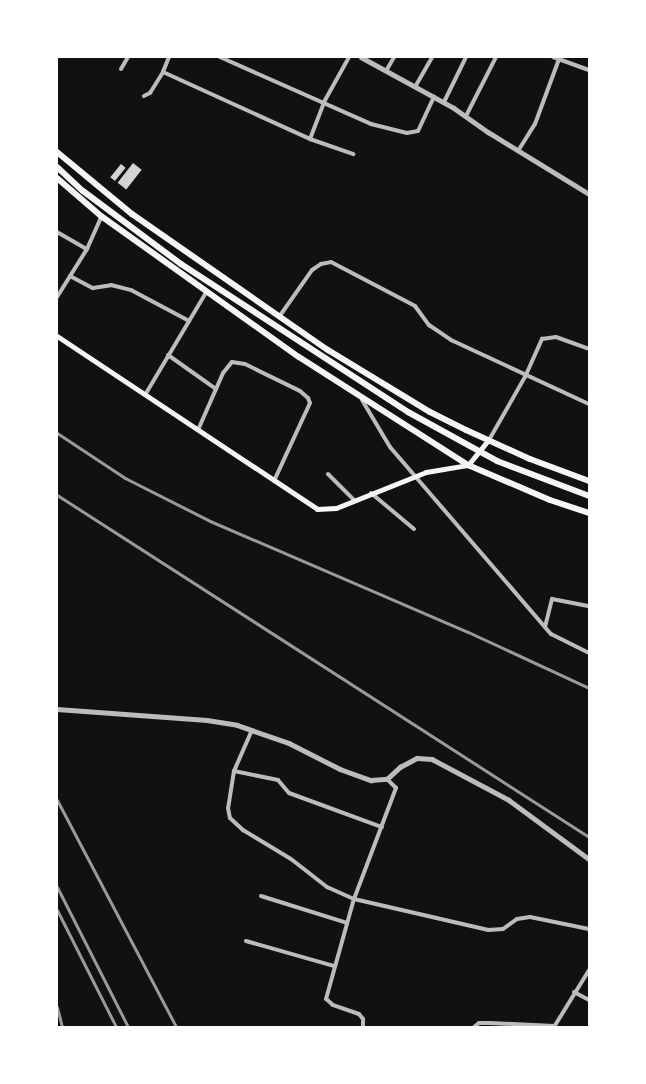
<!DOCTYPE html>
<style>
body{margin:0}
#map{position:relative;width:646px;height:1084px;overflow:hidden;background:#111;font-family:"Work Sans",sans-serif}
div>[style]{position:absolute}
.building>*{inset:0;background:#d3d3d3;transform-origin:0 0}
.minor>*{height:4px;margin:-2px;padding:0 2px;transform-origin:2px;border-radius:2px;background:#bcbcbc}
.tertiary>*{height:4.5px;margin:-2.25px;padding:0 2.25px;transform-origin:2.25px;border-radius:2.25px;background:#bcbcbc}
.secondary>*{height:5px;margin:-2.5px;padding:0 2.5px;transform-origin:2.5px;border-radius:2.5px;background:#f5f5f5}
.primary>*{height:6px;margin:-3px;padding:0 3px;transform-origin:3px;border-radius:3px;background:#f5f5f5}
.rail>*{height:3px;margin:-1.5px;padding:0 1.5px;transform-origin:1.5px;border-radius:1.5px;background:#9a9a9a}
span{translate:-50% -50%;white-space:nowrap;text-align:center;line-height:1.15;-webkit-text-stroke:5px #fff;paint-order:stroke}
.frame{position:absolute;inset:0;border:58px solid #fff;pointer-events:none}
</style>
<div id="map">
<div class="building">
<div style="left:133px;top:163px;width:11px;height:25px;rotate:38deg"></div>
<div style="left:121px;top:164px;width:6px;height:17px;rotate:39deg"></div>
</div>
<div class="minor">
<div style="left:169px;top:57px;width:16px;rotate:112deg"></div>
<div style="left:163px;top:72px;width:162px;rotate:24.5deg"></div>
<div style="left:310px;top:139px;width:40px;rotate:-69deg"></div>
<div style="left:324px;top:102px;width:51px;rotate:-60.9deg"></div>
<div style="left:220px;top:57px;width:165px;rotate:23.9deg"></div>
<div style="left:371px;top:124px;width:37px;rotate:14deg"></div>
<div style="left:407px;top:133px;width:11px;rotate:-10deg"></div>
<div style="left:418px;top:131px;width:38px;rotate:-65deg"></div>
<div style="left:553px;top:57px;width:38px;rotate:20deg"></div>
<div style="left:121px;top:69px;width:14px;rotate:-60deg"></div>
<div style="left:386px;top:71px;width:16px;rotate:-60deg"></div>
<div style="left:415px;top:87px;width:34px;rotate:-60deg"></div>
<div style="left:144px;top:96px;width:7px;rotate:-27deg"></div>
<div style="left:150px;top:93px;width:25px;rotate:-58deg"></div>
<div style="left:444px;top:102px;width:50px;rotate:-63.9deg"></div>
<div style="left:466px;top:116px;width:66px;rotate:-63deg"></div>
<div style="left:310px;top:139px;width:46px;rotate:19.2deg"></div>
<div style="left:518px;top:151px;width:32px;rotate:-58deg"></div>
<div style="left:535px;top:124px;width:69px;rotate:-69.7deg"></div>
<div style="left:57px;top:232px;width:34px;rotate:30deg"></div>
<div style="left:70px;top:276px;width:26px;rotate:28deg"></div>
<div style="left:93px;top:288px;width:18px;rotate:-9deg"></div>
<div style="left:111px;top:285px;width:21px;rotate:14deg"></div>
<div style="left:131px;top:290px;width:66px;rotate:28.1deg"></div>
<div style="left:57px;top:297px;width:57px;rotate:-58deg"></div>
<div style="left:87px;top:249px;width:35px;rotate:-66deg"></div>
<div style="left:279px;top:317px;width:57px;rotate:-54.9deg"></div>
<div style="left:312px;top:270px;width:11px;rotate:-34deg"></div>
<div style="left:321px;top:264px;width:10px;rotate:-11deg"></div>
<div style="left:331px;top:262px;width:95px;rotate:27.6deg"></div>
<div style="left:415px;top:306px;width:24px;rotate:54deg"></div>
<div style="left:429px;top:325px;width:27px;rotate:34deg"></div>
<div style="left:451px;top:340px;width:152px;rotate:24.9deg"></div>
<div style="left:168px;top:355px;width:59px;rotate:35.3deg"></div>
<div style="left:145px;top:395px;width:121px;rotate:-59.2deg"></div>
<div style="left:362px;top:400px;width:55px;rotate:59.2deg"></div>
<div style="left:390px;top:447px;width:247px;rotate:49.3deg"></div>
<div style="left:551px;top:634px;width:42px;rotate:26.6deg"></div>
<div style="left:198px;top:430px;width:62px;rotate:-66.3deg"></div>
<div style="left:223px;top:373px;width:14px;rotate:-51deg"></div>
<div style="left:232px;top:362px;width:13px;rotate:9deg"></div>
<div style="left:245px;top:364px;width:61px;rotate:26.1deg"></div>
<div style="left:300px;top:391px;width:11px;rotate:41deg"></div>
<div style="left:308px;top:398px;width:5px;rotate:68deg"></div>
<div style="left:310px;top:403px;width:86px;rotate:114.8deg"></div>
<div style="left:489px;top:440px;width:73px;rotate:-60.3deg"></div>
<div style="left:525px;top:377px;width:42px;rotate:-65.9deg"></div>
<div style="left:542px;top:339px;width:14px;rotate:-8deg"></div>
<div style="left:556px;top:337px;width:35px;rotate:20deg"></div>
<div style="left:328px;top:474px;width:37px;rotate:45deg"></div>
<div style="left:371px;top:493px;width:56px;rotate:39.9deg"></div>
<div style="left:545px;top:627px;width:29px;rotate:-76deg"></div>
<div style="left:552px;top:599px;width:38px;rotate:11deg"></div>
<div style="left:252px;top:730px;width:45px;rotate:113.7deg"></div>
<div style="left:234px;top:771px;width:37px;rotate:99deg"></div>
<div style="left:228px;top:808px;width:10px;rotate:79deg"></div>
<div style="left:230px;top:818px;width:18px;rotate:43deg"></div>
<div style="left:243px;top:830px;width:56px;rotate:31.1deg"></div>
<div style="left:291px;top:859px;width:46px;rotate:37.9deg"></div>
<div style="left:327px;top:887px;width:30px;rotate:24deg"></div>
<div style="left:354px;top:899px;width:138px;rotate:13deg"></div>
<div style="left:488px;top:930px;width:15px;rotate:-4deg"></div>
<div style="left:503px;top:929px;width:17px;rotate:-36deg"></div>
<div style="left:517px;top:919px;width:13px;rotate:-9deg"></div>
<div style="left:530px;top:917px;width:60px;rotate:11.5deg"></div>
<div style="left:234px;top:771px;width:45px;rotate:11.6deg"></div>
<div style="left:278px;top:780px;width:17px;rotate:50deg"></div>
<div style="left:289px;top:793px;width:99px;rotate:20.1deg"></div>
<div style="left:261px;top:896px;width:90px;rotate:17.4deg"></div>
<div style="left:246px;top:941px;width:91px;rotate:15.9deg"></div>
<div style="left:574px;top:992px;width:17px;rotate:28deg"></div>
<div style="left:363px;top:1027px;width:8px;rotate:-90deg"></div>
<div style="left:363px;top:1019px;width:6px;rotate:-129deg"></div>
<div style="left:359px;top:1014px;width:28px;rotate:-161deg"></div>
<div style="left:333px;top:1005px;width:9px;rotate:-139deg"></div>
<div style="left:326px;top:999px;width:104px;rotate:-74.4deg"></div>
<div style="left:354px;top:899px;width:119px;rotate:-69.3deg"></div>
<div style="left:396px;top:788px;width:13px;rotate:-135deg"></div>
<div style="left:474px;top:1027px;width:6px;rotate:-39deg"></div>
<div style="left:479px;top:1023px;width:11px"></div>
<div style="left:490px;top:1023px;width:64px;rotate:2.7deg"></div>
<div style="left:554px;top:1027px;width:67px;rotate:-58.4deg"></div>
</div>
<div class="tertiary">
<div style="left:361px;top:57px;width:106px;rotate:28.7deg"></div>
<div style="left:454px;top:108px;width:42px;rotate:35.2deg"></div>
<div style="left:488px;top:132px;width:119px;rotate:31.5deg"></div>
<div style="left:57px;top:709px;width:150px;rotate:4.2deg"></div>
<div style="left:207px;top:720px;width:30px;rotate:9deg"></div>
<div style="left:237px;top:725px;width:55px;rotate:19.1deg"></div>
<div style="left:289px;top:743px;width:57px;rotate:27deg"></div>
<div style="left:340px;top:769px;width:33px;rotate:20deg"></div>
<div style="left:371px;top:780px;width:16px;rotate:-4deg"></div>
<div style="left:387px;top:779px;width:18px;rotate:-43deg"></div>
<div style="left:400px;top:767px;width:19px;rotate:-28deg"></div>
<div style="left:417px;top:758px;width:15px;rotate:4deg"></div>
<div style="left:432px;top:759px;width:87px;rotate:28deg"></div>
<div style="left:509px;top:800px;width:99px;rotate:36.4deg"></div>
</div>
<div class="secondary">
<div style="left:57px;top:336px;width:312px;rotate:33.6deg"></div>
<div style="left:317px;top:509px;width:19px;rotate:-3deg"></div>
<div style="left:336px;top:508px;width:97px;rotate:-21.8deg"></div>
<div style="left:426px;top:472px;width:43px;rotate:-9.5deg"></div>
<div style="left:468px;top:465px;width:32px;rotate:-51deg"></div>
</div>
<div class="primary">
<div style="left:57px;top:152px;width:97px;rotate:39.6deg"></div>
<div style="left:132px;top:214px;width:239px;rotate:34.8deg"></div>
<div style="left:328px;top:350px;width:119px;rotate:31.3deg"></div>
<div style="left:430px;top:412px;width:40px;rotate:26.6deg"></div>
<div style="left:466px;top:430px;width:70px;rotate:24.4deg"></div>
<div style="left:530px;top:459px;width:63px;rotate:20.4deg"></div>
<div style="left:57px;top:167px;width:35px;rotate:43deg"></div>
<div style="left:83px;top:191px;width:122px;rotate:36.7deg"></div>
<div style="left:181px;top:264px;width:271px;rotate:33.1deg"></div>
<div style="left:408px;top:412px;width:102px;rotate:28.8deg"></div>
<div style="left:497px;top:461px;width:98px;rotate:20.8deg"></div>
<div style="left:57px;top:178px;width:58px;rotate:40.8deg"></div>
<div style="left:101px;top:216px;width:243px;rotate:35.5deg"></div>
<div style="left:299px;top:357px;width:201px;rotate:32.6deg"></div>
<div style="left:468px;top:465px;width:89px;rotate:23.1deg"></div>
<div style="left:550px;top:500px;width:41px;rotate:18.4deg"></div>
</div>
<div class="rail">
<div style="left:57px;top:433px;width:82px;rotate:33.5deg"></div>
<div style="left:125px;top:478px;width:95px;rotate:26.8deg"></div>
<div style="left:210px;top:521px;width:281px;rotate:23.3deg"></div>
<div style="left:468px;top:632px;width:133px;rotate:24.8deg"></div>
<div style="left:57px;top:495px;width:632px;rotate:32.74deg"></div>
<div style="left:57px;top:800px;width:256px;rotate:62.3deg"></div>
<div style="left:57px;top:887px;width:157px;rotate:63.1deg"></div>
<div style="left:57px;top:910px;width:131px;rotate:63.2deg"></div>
<div style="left:57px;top:1007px;width:21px;rotate:76deg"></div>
</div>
<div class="frame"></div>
</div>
